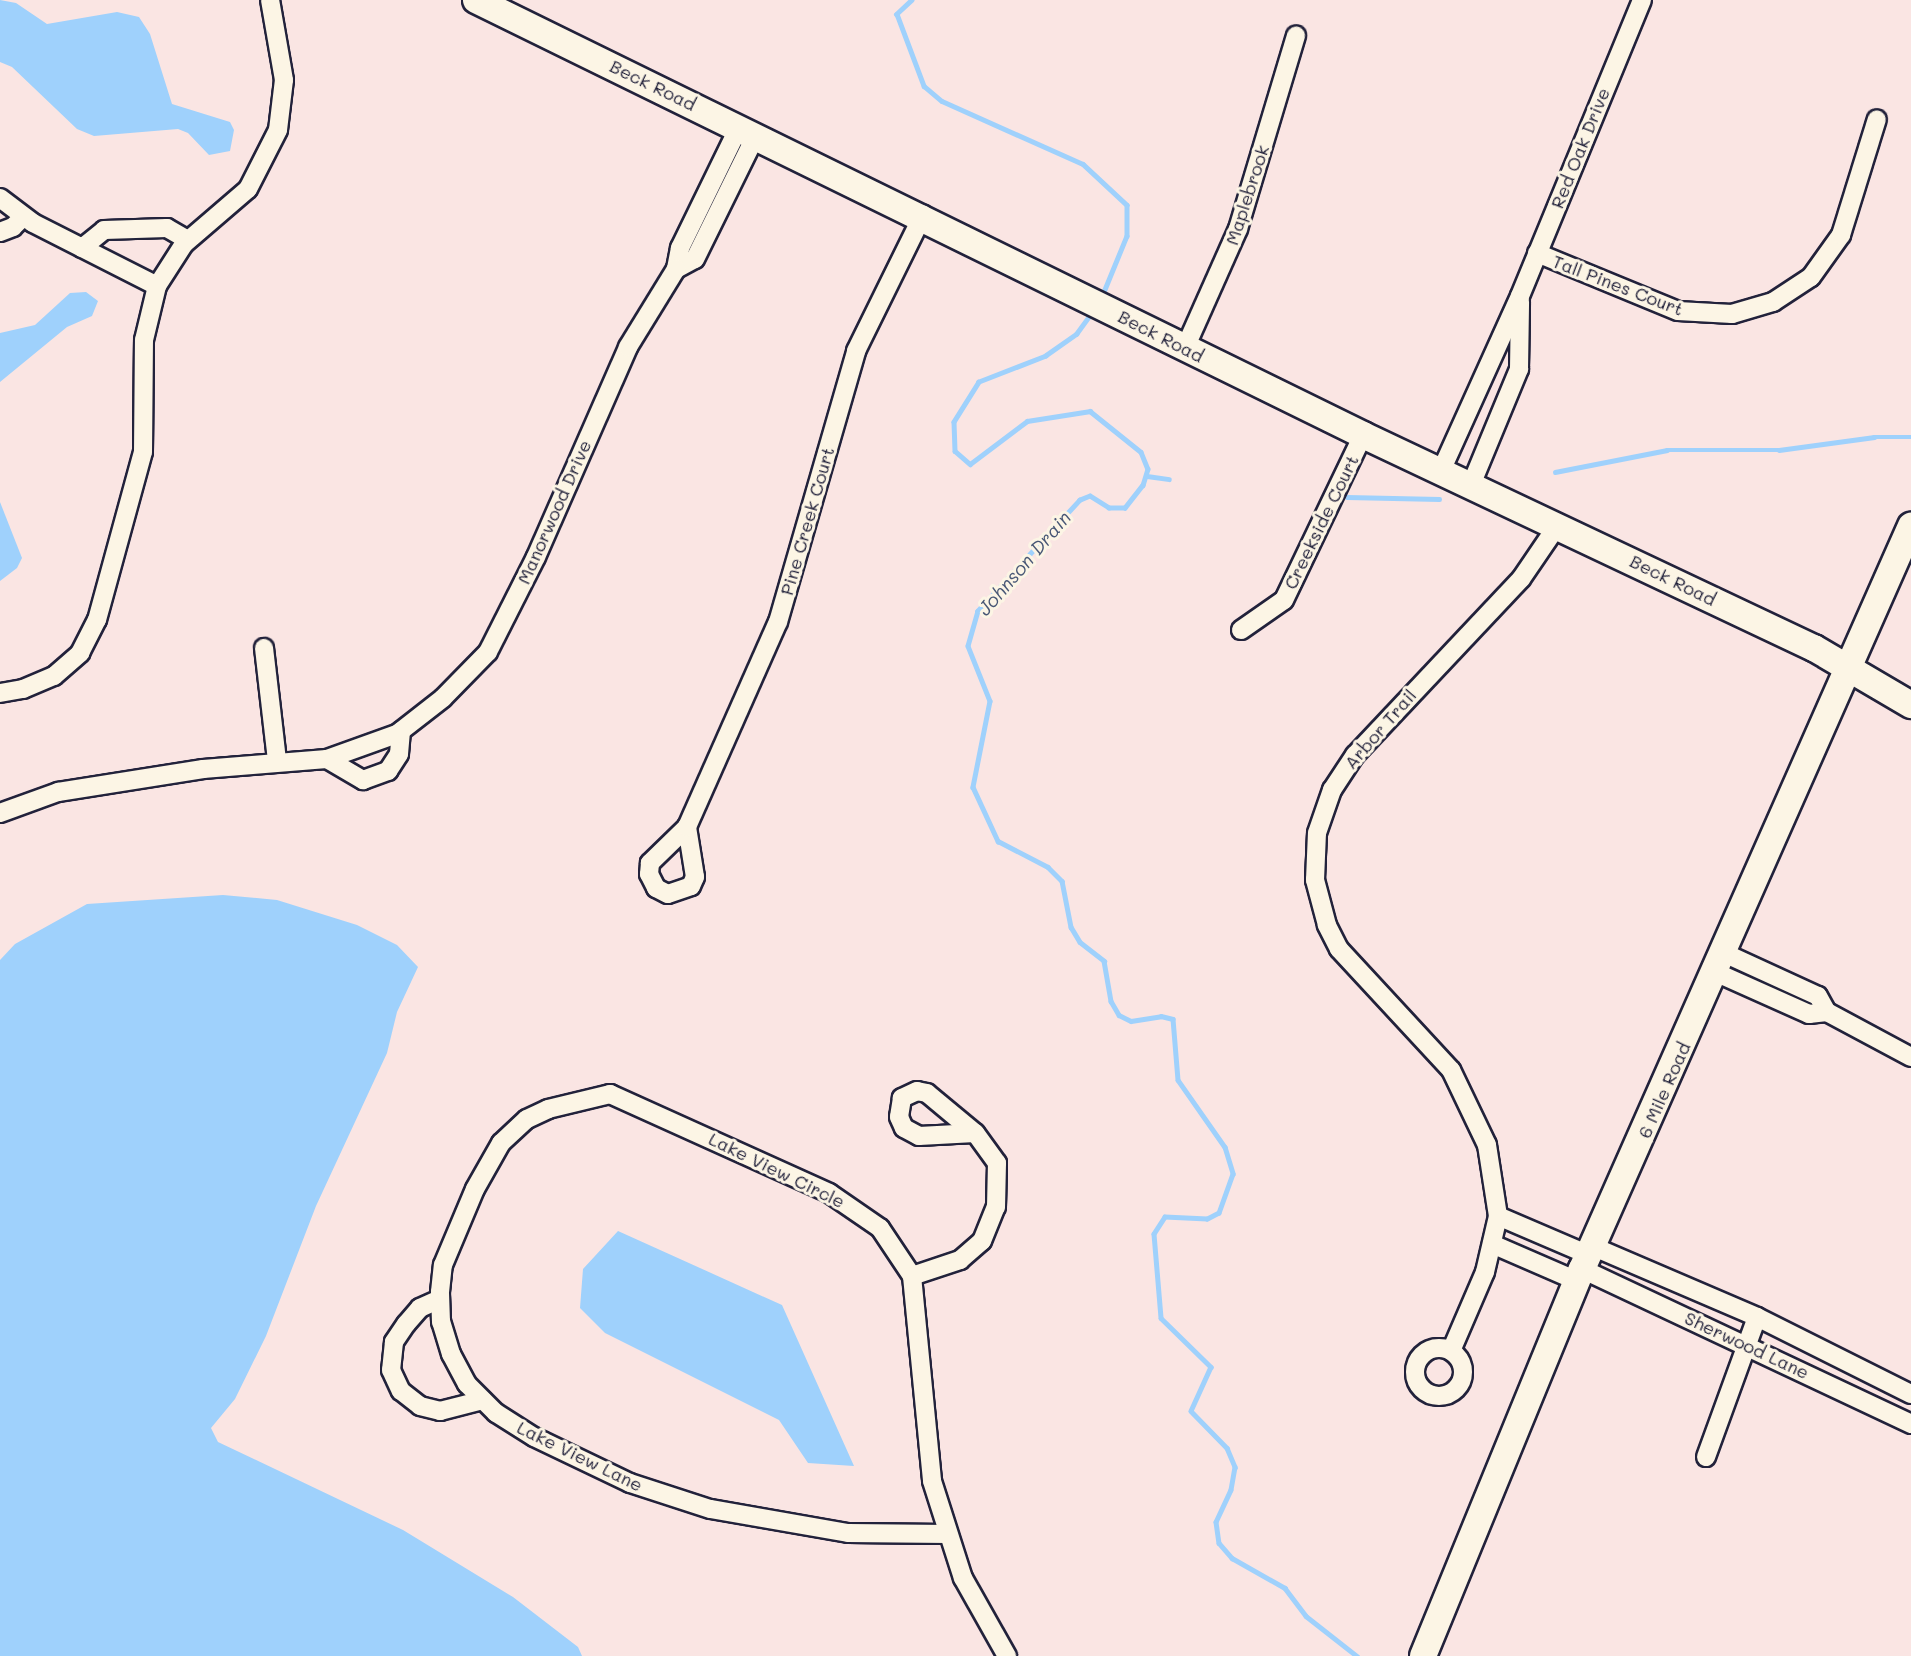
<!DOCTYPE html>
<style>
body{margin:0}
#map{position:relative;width:1911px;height:1656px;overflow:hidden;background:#fae5e3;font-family:Mali,sans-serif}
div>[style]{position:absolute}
.water>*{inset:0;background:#9fd1fc}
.stream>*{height:4.5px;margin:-2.25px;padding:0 2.25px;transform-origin:2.25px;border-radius:2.25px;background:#9fd1fc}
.roads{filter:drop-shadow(2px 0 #22223b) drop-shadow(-2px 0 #22223b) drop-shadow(0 2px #22223b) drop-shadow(0 -2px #22223b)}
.street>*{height:18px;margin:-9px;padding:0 9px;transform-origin:9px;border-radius:9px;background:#fcf5e5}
.street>.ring{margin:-9px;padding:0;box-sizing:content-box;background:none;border:18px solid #fcf5e5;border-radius:50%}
.secondary>*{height:26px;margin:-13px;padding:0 13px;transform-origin:13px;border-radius:13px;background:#fcf5e5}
span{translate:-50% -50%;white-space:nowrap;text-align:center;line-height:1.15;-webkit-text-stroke:6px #fcf5e5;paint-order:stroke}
.street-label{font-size:18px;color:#22223b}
.water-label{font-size:19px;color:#485775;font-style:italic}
</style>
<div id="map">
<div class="water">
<div style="clip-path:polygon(0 0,16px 3px,47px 24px,117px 12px,139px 17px,150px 34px,172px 104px,230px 122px,234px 130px,230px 151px,209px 155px,188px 133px,178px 129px,94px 136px,77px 129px,12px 67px,0 62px)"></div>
<div style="clip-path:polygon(86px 292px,98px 301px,92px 316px,67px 327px,0 382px,0 333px,35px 325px,70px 293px)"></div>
<div style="clip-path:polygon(0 502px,22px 558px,17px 568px,0 581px)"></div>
<div style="clip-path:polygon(223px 895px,277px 900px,357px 925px,397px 945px,418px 967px,397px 1012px,387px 1053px,316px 1206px,266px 1336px,235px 1399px,211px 1428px,218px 1442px,403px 1530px,513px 1597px,578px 1647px,582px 1656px,0 1656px,0 960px,15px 944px,87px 904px)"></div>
<div style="clip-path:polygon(618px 1231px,782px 1305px,854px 1466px,808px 1463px,779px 1420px,605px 1333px,580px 1308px,583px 1269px)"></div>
</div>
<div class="stream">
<div style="left:912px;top:0;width:21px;rotate:137deg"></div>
<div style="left:897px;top:14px;width:77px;rotate:69.4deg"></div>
<div style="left:924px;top:86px;width:23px;rotate:40deg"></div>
<div style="left:942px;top:101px;width:154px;rotate:24.1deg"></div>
<div style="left:1083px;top:164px;width:60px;rotate:43deg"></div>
<div style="left:1127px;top:205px;width:31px;rotate:90deg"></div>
<div style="left:1127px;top:236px;width:66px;rotate:112.3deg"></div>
<div style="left:1092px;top:313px;width:26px;rotate:126deg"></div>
<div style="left:1077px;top:334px;width:38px;rotate:145deg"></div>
<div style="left:1046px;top:356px;width:72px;rotate:158.8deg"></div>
<div style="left:979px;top:382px;width:47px;rotate:122deg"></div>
<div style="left:954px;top:422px;width:29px;rotate:88deg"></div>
<div style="left:955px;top:451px;width:20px;rotate:41deg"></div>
<div style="left:970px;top:464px;width:71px;rotate:-37deg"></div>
<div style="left:1027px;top:421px;width:64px;rotate:-9deg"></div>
<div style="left:1090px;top:411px;width:65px;rotate:38.8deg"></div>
<div style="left:1141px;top:452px;width:18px;rotate:68deg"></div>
<div style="left:1148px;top:469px;width:17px;rotate:107deg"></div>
<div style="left:1143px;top:485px;width:29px;rotate:128deg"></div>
<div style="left:1125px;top:508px;width:16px;rotate:180deg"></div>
<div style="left:1109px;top:508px;width:22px;rotate:-148deg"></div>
<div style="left:1090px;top:496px;width:11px;rotate:158deg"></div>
<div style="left:1080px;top:500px;width:151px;rotate:132.6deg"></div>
<div style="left:978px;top:611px;width:36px;rotate:106deg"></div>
<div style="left:968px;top:646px;width:59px;rotate:68.2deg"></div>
<div style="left:990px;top:701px;width:88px;rotate:101.2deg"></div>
<div style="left:973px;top:787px;width:60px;rotate:65.2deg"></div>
<div style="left:998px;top:841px;width:56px;rotate:27.5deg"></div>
<div style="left:1048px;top:867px;width:20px;rotate:45deg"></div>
<div style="left:1062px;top:881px;width:47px;rotate:78.9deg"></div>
<div style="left:1071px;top:927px;width:17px;rotate:59deg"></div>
<div style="left:1080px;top:942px;width:31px;rotate:38deg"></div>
<div style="left:1104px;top:961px;width:41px;rotate:80.1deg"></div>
<div style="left:1111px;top:1001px;width:16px;rotate:60deg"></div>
<div style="left:1119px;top:1015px;width:13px;rotate:27deg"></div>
<div style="left:1131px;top:1021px;width:30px;rotate:-9deg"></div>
<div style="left:1161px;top:1016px;width:12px;rotate:14deg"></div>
<div style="left:1173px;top:1019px;width:61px;rotate:85.3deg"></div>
<div style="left:1178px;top:1080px;width:82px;rotate:55deg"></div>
<div style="left:1225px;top:1147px;width:28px;rotate:73deg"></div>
<div style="left:1233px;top:1174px;width:41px;rotate:109.7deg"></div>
<div style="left:1219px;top:1213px;width:13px;rotate:153deg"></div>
<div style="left:1207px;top:1219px;width:42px;rotate:-177.3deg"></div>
<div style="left:1165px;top:1217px;width:20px;rotate:123deg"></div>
<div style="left:1154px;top:1234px;width:84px;rotate:85.2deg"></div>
<div style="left:1161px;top:1318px;width:70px;rotate:44.4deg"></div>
<div style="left:1211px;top:1367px;width:48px;rotate:114.4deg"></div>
<div style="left:1191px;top:1411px;width:52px;rotate:45.8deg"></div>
<div style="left:1227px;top:1448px;width:21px;rotate:67deg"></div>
<div style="left:1235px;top:1467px;width:23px;rotate:100deg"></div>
<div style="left:1231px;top:1490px;width:35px;rotate:115deg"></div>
<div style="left:1216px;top:1522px;width:21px;rotate:82deg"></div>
<div style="left:1219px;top:1543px;width:20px;rotate:49deg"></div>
<div style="left:1232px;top:1558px;width:61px;rotate:29.5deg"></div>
<div style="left:1285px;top:1588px;width:35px;rotate:53deg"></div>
<div style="left:1306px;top:1616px;width:65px;rotate:38.1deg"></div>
<div style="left:1555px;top:472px;width:114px;rotate:-11.1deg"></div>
<div style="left:1667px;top:450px;width:112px"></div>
<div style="left:1779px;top:450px;width:96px;rotate:-7.8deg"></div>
<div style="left:1874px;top:437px;width:37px"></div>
<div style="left:1147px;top:476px;width:22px;rotate:8deg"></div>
<div style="left:1347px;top:497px;width:92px;rotate:1.2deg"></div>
</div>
<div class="roads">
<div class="street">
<div style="left:739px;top:127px;width:135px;rotate:116deg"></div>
<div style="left:680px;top:248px;width:21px;rotate:101deg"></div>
<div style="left:676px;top:269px;width:21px;rotate:-28deg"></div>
<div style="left:695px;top:259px;width:138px;rotate:-63.8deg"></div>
<div style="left:0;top:198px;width:41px;rotate:37.1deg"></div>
<div style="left:33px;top:223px;width:139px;rotate:26.9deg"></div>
<div style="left:0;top:232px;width:14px;rotate:-21deg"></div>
<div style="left:13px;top:227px;width:14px;rotate:-45deg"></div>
<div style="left:82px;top:248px;width:28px;rotate:-39deg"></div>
<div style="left:104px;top:230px;width:63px;rotate:-1.8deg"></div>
<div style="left:167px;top:228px;width:24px;rotate:30deg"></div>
<div style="left:1537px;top:253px;width:152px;rotate:22.4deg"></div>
<div style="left:1678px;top:311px;width:54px;rotate:3.2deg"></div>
<div style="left:1732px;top:314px;width:43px;rotate:-16.3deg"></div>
<div style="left:1773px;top:302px;width:45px;rotate:-33.3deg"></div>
<div style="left:1811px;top:277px;width:52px;rotate:-54.5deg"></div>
<div style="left:1841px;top:235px;width:121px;rotate:-72.8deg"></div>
<div style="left:1185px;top:348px;width:130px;rotate:-66deg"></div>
<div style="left:1238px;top:229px;width:202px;rotate:-73.3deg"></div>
<div style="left:1441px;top:471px;width:192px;rotate:-65.7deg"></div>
<div style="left:1520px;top:296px;width:320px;rotate:-67.6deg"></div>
<div style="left:1471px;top:485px;width:126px;rotate:-67.5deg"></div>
<div style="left:1519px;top:369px;width:67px;rotate:-89.1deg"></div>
<div style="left:1241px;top:630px;width:52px;rotate:-34.9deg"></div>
<div style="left:1284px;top:600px;width:183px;rotate:-64.4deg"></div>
<div style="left:264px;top:648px;width:113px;rotate:83.4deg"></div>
<div style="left:0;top:693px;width:23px;rotate:-10deg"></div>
<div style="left:23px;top:689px;width:34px;rotate:-23deg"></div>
<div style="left:54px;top:676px;width:35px;rotate:-41deg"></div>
<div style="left:80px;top:653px;width:37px;rotate:-63deg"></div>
<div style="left:97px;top:620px;width:174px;rotate:-74.7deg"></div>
<div style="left:143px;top:452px;width:112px;rotate:-89.5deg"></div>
<div style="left:144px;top:340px;width:56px;rotate:-76.5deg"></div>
<div style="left:157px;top:286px;width:50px;rotate:-57.3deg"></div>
<div style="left:184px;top:244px;width:84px;rotate:-40.7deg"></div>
<div style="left:248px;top:189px;width:66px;rotate:-63deg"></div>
<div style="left:278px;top:130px;width:50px;rotate:-83.2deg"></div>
<div style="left:284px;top:80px;width:81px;rotate:-99.9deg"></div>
<div style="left:327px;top:759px;width:42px;rotate:30.3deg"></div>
<div style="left:363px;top:780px;width:27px;rotate:-20deg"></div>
<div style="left:388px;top:771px;width:20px;rotate:-57deg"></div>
<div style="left:399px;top:754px;width:23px;rotate:-85deg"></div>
<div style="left:0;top:813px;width:62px;rotate:-19.9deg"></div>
<div style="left:58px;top:792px;width:147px;rotate:-9deg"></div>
<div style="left:203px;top:769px;width:124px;rotate:-4.6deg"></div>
<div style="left:327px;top:759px;width:74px;rotate:-19.7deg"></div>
<div style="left:397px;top:734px;width:58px;rotate:-38deg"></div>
<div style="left:443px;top:698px;width:64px;rotate:-45.6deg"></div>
<div style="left:488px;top:652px;width:106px;rotate:-63.2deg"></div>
<div style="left:536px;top:557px;width:229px;rotate:-66.3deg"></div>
<div style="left:628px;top:347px;width:92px;rotate:-58.4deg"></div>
<div style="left:687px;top:827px;width:52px;rotate:135.8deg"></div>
<div style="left:650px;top:863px;width:11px;rotate:95deg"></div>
<div style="left:649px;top:874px;width:16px;rotate:63deg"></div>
<div style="left:656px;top:888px;width:13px;rotate:27deg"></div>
<div style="left:668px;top:894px;width:24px;rotate:-19deg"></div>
<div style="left:691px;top:886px;width:10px;rotate:-66deg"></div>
<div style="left:695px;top:877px;width:51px;rotate:-99.1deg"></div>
<div style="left:687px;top:827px;width:224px;rotate:-66.1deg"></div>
<div style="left:778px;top:622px;width:282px;rotate:-73.9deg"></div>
<div style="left:856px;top:351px;width:152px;rotate:-63.8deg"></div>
<div style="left:1724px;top:953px;width:103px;rotate:24.6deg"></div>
<div style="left:1818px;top:996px;width:18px;rotate:61deg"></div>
<div style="left:1827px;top:1012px;width:95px;rotate:28.2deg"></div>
<div style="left:1715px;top:972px;width:103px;rotate:24.1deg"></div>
<div style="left:1809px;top:1014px;width:18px;rotate:-6deg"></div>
<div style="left:1498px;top:1216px;width:99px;rotate:23.2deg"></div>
<div style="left:1492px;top:1244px;width:93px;rotate:23.5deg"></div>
<div style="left:1594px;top:1247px;width:177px;rotate:23.2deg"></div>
<div style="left:1757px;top:1317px;width:172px;rotate:26.6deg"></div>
<div style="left:1582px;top:1269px;width:364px;rotate:25.2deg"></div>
<div style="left:912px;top:1276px;width:51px;rotate:-18.4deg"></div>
<div style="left:960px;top:1260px;width:29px;rotate:-41deg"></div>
<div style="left:982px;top:1241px;width:37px;rotate:-68deg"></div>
<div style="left:996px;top:1207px;width:44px;rotate:-88.7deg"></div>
<div style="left:997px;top:1163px;width:37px;rotate:-126deg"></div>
<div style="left:975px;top:1133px;width:62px;rotate:-140.2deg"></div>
<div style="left:927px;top:1093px;width:10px;rotate:-169deg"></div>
<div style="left:917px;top:1091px;width:17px;rotate:155deg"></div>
<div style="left:902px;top:1098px;width:19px;rotate:99deg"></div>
<div style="left:899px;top:1117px;width:12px;rotate:66deg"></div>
<div style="left:904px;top:1128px;width:17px;rotate:28deg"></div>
<div style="left:919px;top:1136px;width:56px;rotate:-3.1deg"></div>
<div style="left:440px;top:1299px;width:22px;rotate:156deg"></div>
<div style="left:420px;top:1308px;width:21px;rotate:131deg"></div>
<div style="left:406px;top:1324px;width:22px;rotate:124deg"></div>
<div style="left:394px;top:1342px;width:28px;rotate:96deg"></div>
<div style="left:391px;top:1370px;width:23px;rotate:65deg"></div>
<div style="left:401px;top:1391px;width:24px;rotate:38deg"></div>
<div style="left:420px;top:1406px;width:21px;rotate:14deg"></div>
<div style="left:440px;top:1411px;width:44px;rotate:-14.3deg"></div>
<div class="ring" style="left:1415px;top:1348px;width:30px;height:30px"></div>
<div style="left:1451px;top:1351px;width:86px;rotate:-66.7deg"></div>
<div style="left:1485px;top:1272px;width:57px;rotate:-76.9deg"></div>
<div style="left:1498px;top:1216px;width:72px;rotate:-98.8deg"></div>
<div style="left:1487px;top:1145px;width:83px;rotate:-115.6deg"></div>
<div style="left:1451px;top:1070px;width:165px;rotate:-132.8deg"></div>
<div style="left:1339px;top:949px;width:27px;rotate:-117deg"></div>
<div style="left:1327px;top:925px;width:47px;rotate:-104.9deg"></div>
<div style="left:1315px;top:880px;width:47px;rotate:-87.6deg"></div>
<div style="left:1317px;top:833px;width:46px;rotate:-70.8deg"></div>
<div style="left:1332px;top:790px;width:42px;rotate:-56.7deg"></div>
<div style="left:1355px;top:755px;width:242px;rotate:-46.7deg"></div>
<div style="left:1521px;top:579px;width:64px;rotate:-55.8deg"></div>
<div style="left:1706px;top:1457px;width:149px;rotate:-70deg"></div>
<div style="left:948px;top:1534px;width:100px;rotate:-179.4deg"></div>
<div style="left:848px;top:1533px;width:140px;rotate:-170.1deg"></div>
<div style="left:710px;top:1509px;width:84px;rotate:-162deg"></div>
<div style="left:630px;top:1483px;width:106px;rotate:-154.4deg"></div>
<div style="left:534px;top:1437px;width:45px;rotate:-147.7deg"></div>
<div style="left:496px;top:1413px;width:41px;rotate:-135deg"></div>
<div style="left:467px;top:1384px;width:34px;rotate:-118deg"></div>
<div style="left:451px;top:1354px;width:34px;rotate:-107deg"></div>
<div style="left:441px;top:1322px;width:30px;rotate:-92deg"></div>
<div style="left:440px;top:1292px;width:27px;rotate:-84deg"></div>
<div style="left:443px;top:1265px;width:82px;rotate:-67.2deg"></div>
<div style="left:475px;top:1189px;width:53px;rotate:-60.5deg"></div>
<div style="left:501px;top:1143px;width:35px;rotate:-43deg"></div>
<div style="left:527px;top:1119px;width:23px;rotate:-25deg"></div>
<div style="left:548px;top:1109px;width:64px;rotate:-13.6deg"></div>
<div style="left:610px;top:1094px;width:240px;rotate:24.3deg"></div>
<div style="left:829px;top:1193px;width:62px;rotate:34.5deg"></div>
<div style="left:880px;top:1228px;width:58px;rotate:56.3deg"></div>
<div style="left:912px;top:1276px;width:206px;rotate:84.4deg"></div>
<div style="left:932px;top:1481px;width:102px;rotate:72.3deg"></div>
<div style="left:963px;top:1578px;width:90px;rotate:60.6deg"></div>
</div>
<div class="secondary">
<div style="left:476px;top:0;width:988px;rotate:26.12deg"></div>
<div style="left:1363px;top:435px;width:499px;rotate:25.3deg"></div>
<div style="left:1814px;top:648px;width:113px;rotate:30.4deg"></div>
<div style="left:1423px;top:1656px;width:418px;rotate:-67.7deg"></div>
<div style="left:1582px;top:1269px;width:813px;rotate:-66.12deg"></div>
</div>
</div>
<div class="street-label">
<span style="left:653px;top:85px;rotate:26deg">Beck Road</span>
<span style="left:1580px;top:148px;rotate:-68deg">Red Oak Drive</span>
<span style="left:1247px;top:195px;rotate:-72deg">Maplebrook</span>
<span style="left:1618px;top:285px;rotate:21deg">Tall Pines Court</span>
<span style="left:1161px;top:336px;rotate:27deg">Beck Road</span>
<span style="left:554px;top:512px;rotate:-66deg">Manorwood Drive</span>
<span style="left:807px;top:521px;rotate:-74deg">Pine Creek Court</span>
<span style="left:1321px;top:522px;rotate:-64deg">Creekside Court</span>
<span style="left:1673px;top:580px;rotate:26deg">Beck Road</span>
<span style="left:1380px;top:729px;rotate:-49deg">Arbor Trail</span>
<span style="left:1664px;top:1090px;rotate:-66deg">6 Mile Road</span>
<span style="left:777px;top:1170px;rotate:26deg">Lake View Circle</span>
<span style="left:1747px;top:1345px;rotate:25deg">Sherwood Lane</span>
<span style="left:580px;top:1456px;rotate:26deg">Lake View Lane</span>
</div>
<div class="water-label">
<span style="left:1024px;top:563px;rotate:-49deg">Johnson Drain</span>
</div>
</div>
